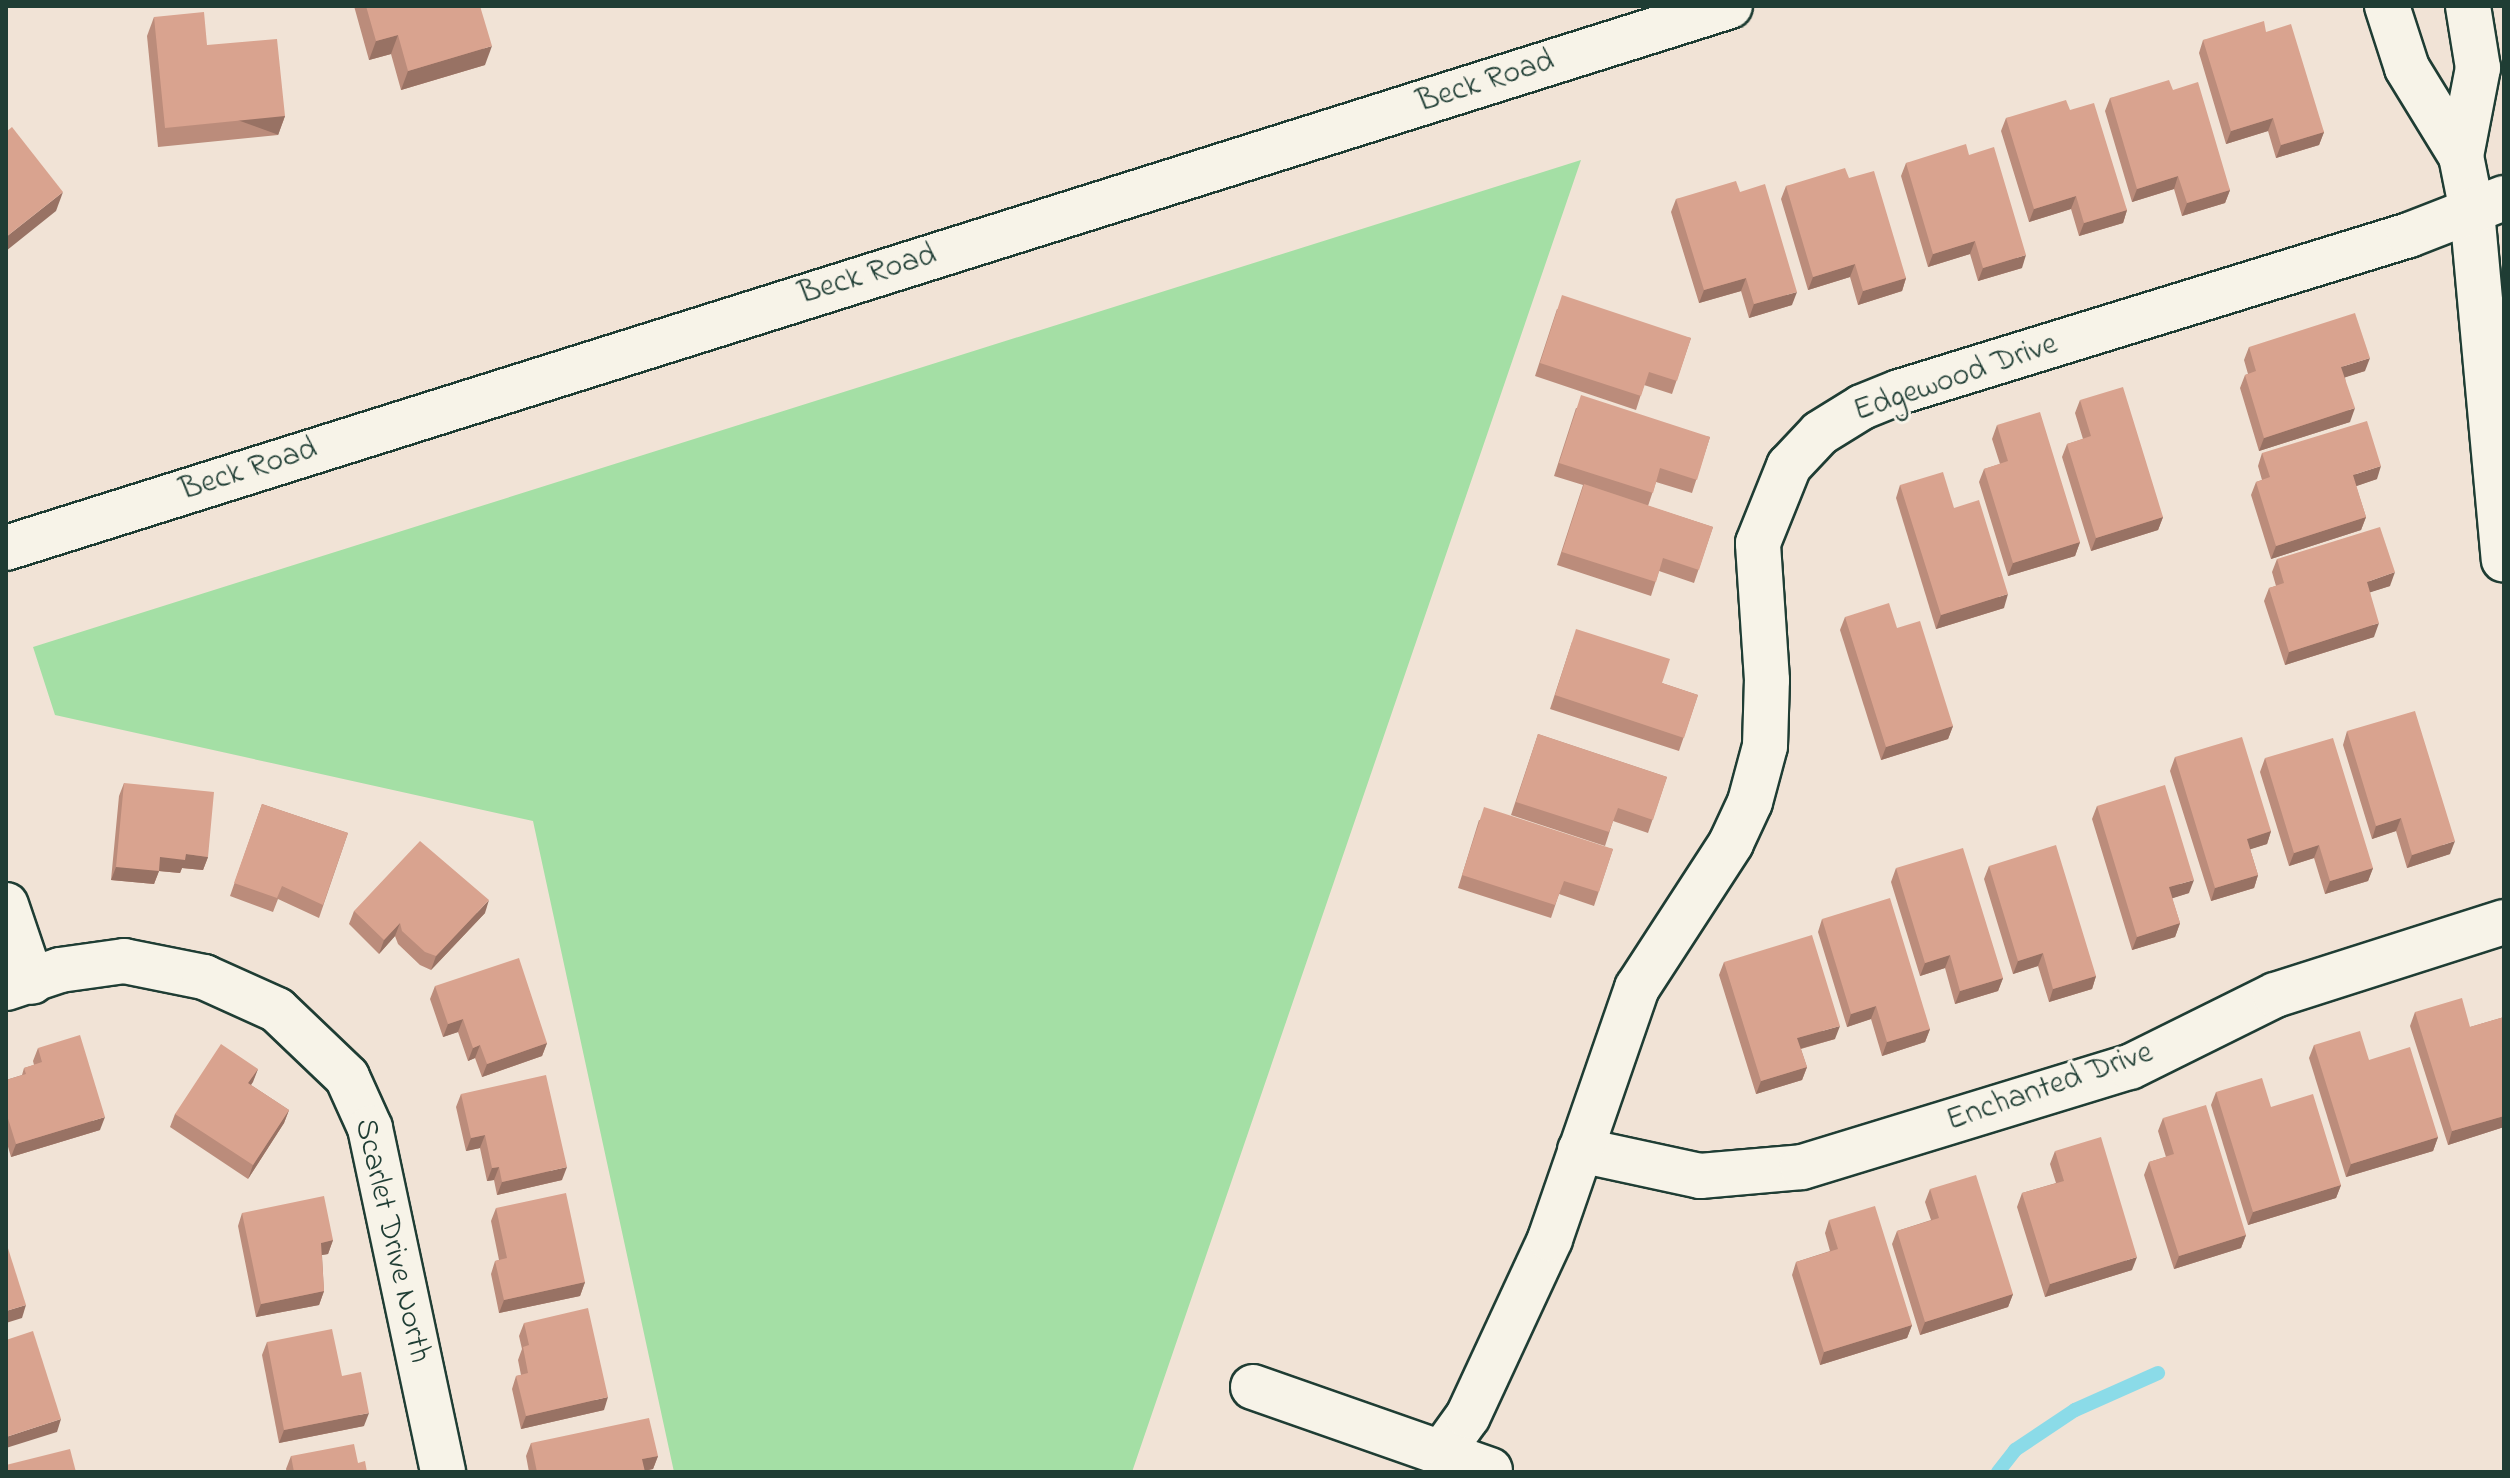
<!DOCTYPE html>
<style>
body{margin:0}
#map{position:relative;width:2510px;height:1478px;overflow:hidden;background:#f1e3d6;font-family:"Indie Flower",sans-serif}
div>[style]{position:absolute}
.green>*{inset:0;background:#a4dfa5}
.stream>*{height:14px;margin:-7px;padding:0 7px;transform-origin:7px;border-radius:7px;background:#8bdbe8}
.roads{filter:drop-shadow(2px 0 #1f3d34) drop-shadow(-2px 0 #1f3d34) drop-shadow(0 2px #1f3d34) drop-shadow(0 -2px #1f3d34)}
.street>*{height:44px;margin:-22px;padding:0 22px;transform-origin:22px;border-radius:22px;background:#f7f3e8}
.secondary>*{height:44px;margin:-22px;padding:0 22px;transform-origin:22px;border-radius:22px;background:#f7f3e8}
.wall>*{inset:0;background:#bb8c7b}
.shaded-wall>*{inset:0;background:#987264;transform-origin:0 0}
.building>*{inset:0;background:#d9a38f}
span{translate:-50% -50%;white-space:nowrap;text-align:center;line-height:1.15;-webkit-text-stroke:6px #f7f3e8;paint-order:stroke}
.street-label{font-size:32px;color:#1f3d34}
.frame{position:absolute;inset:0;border:8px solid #1f3d34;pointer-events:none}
</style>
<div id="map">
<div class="green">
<div style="clip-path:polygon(1581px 160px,1132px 1472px,674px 1472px,533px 821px,55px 715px,33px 647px)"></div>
</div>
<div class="stream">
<div style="left:1998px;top:1472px;width:28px;rotate:-52deg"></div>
<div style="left:2015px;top:1450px;width:72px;rotate:-33.7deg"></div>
<div style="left:2075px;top:1410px;width:91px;rotate:-24deg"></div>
</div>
<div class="roads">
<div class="street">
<div style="left:2387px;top:6px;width:65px;rotate:72.1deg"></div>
<div style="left:2407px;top:68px;width:103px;rotate:58.5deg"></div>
<div style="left:2461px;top:156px;width:56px;rotate:78.7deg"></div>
<div style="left:2472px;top:211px;width:350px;rotate:84.8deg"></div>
<div style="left:2461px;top:156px;width:90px;rotate:-79.1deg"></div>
<div style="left:2478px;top:68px;width:63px;rotate:-99.2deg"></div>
<div style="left:6px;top:905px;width:81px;rotate:71.3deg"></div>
<div style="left:6px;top:988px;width:57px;rotate:-18.4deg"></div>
<div style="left:60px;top:970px;width:65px;rotate:-8deg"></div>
<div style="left:124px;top:961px;width:82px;rotate:11.3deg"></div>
<div style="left:204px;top:977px;width:80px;rotate:24.3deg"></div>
<div style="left:277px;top:1010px;width:97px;rotate:43.7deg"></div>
<div style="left:347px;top:1077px;width:56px;rotate:65.7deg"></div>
<div style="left:370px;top:1128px;width:352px;rotate:78deg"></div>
<div style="left:1580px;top:1150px;width:123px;rotate:12.2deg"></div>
<div style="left:1700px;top:1176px;width:102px;rotate:-5deg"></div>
<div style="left:1802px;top:1167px;width:343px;rotate:-17deg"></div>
<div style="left:2130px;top:1067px;width:162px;rotate:-26.4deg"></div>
<div style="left:2275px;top:995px;width:240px;rotate:-17.7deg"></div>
<div style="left:1253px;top:1387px;width:251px;rotate:19.3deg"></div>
<div style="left:1442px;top:1452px;width:44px;rotate:-54.2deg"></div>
<div style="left:1468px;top:1416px;width:195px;rotate:-65.1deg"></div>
<div style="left:1550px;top:1239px;width:266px;rotate:-70.9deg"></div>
<div style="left:1637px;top:988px;width:173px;rotate:-57deg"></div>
<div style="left:1731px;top:843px;width:45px;rotate:-65.1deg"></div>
<div style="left:1750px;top:802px;width:58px;rotate:-75deg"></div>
<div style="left:1765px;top:746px;width:66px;rotate:-88.3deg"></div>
<div style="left:1767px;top:680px;width:137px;rotate:-93.8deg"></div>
<div style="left:1758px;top:543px;width:83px;rotate:-68.1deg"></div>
<div style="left:1789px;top:466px;width:45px;rotate:-46.8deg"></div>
<div style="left:1820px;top:433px;width:49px;rotate:-31.8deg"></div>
<div style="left:1862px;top:407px;width:40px;rotate:-22deg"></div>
<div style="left:1899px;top:392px;width:534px;rotate:-17.11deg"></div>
<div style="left:2409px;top:235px;width:102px;rotate:-21.3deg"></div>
</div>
<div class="secondary">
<div style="left:6px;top:548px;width:1807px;rotate:-17.45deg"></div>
</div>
</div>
<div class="wall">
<div style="clip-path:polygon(354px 6px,480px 6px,485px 65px,401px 90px,391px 54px,369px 60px)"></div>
<div style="clip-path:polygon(154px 17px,285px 116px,278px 135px,158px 147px,147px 36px)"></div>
<div style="clip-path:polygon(2266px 32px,2324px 132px,2319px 145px,2276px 158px,2268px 131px,2226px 144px,2199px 53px,2203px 40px)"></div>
<div style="clip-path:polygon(2173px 90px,2230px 190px,2225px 203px,2182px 216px,2174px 189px,2132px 202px,2105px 111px,2110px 98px)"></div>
<div style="clip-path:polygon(2070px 110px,2127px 210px,2123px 223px,2079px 236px,2071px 209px,2029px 222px,2001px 131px,2006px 118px)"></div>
<div style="clip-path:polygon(1969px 155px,2022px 268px,1978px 281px,1970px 254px,1928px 267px,1901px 176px,1906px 163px)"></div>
<div style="clip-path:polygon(1849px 178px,1906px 278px,1902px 291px,1858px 305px,1850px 277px,1808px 290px,1781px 199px,1786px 186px)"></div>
<div style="clip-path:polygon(1740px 192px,1792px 305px,1749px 318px,1741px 291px,1699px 303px,1671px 212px,1676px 199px)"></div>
<div style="clip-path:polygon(1557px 309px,1691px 338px,1672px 394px,1644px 385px,1636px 410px,1535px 376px)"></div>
<div style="clip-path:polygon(2249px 347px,2365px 371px,2345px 377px,2350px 422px,2259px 451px,2240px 388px,2245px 375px,2248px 374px,2244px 360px)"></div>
<div style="clip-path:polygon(2080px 400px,2163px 517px,2158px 530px,2091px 551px,2062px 457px,2067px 444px,2083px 439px,2075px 413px)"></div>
<div style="clip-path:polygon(1576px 408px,1710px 437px,1692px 493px,1656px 482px,1648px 506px,1713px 527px,1694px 583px,1659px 571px,1651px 596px,1557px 565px,1583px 485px,1554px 476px)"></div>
<div style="clip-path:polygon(1997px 425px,2080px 542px,2075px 556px,2008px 576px,1979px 482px,1984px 469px,2000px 464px,1992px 439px)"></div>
<div style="clip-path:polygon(2262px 453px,2377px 479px,2356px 486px,2366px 517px,2361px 530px,2271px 559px,2251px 495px,2256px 482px,2262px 480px,2258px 466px)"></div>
<div style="clip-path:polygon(1900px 485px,1954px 508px,2004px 608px,1936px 629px,1896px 498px)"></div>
<div style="clip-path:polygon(2277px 559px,2390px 586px,2370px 592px,2374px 637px,2285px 665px,2264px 601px,2269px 588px,2276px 586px,2272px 572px)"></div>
<div style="clip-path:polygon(1845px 617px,1897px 628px,1953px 726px,1948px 739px,1881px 760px,1840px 630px)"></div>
<div style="clip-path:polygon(1572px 642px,1662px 683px,1698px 695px,1679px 751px,1550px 709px)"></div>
<div style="clip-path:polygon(2347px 731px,2450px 854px,2407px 868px,2396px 831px,2372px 839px,2343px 745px)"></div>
<div style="clip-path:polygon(1538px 734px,1667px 777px,1648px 833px,1613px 821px,1605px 846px,1511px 815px)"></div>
<div style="clip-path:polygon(2175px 757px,2271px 831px,2267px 844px,2250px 849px,2258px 875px,2254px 888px,2211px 901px,2170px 771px)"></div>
<div style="clip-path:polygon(2265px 758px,2373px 868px,2368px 881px,2325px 894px,2314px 858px,2289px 866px,2260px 772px)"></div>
<div style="clip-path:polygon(124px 783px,208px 857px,203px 870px,182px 868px,180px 873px,159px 871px,154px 884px,111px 880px,119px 796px)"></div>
<div style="clip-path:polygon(262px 804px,348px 833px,319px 918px,278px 899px,273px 912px,230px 896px)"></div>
<div style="clip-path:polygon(2097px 806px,2189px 893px,2172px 898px,2180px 923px,2175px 937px,2132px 950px,2092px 819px)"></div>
<div style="clip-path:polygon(1479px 820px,1613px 849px,1594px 906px,1559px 894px,1551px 918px,1458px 888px)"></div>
<div style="clip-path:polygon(1989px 866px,2096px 976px,2092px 989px,2049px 1002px,2038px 966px,2013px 974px,1984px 879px)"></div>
<div style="clip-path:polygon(1896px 868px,2003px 978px,1998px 991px,1955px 1004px,1945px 968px,1920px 976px,1891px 882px)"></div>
<div style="clip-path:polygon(354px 911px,485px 913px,431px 970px,420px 965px,398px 944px,395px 936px,379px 954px,349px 924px)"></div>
<div style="clip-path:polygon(1822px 919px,1930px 1029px,1925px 1042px,1882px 1056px,1871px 1019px,1847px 1027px,1818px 932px)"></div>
<div style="clip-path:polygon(1724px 962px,1835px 1039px,1801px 1049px,1807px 1067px,1802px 1080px,1756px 1094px,1719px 975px)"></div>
<div style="clip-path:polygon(435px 986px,547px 1043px,542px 1056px,482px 1077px,475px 1058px,468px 1061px,458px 1032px,443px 1037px,430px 999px)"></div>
<div style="clip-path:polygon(2415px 1012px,2470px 1027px,2504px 1017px,2504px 1127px,2448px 1145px,2410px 1026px)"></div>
<div style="clip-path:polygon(2314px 1045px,2369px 1060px,2438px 1137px,2433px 1151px,2346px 1177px,2309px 1058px)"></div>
<div style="clip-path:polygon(38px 1048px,100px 1130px,11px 1157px,6px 1140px,6px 1080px,22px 1075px,24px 1068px,34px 1065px,33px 1061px)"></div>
<div style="clip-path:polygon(258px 1069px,251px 1085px,289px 1110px,284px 1123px,248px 1179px,170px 1127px,175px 1114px)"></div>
<div style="clip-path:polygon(2216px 1092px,2271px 1107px,2341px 1185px,2336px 1198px,2248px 1225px,2211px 1105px)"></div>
<div style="clip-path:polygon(461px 1094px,562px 1180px,497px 1195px,494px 1180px,487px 1181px,480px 1148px,466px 1151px,456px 1107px)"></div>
<div style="clip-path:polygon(2163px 1118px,2246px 1235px,2241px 1248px,2174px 1269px,2144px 1175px,2149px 1162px,2166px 1157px,2158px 1131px)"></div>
<div style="clip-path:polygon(2055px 1151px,2132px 1270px,2045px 1297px,2017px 1207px,2022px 1193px,2056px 1183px,2050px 1164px)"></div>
<div style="clip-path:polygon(1930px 1189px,2013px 1294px,2008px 1307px,1920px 1335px,1892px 1244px,1897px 1231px,1931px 1220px,1925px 1202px)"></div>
<div style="clip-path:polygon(496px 1208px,585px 1282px,580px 1296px,499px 1313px,491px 1274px,495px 1261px,499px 1260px,491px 1221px)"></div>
<div style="clip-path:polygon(242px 1213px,333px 1240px,328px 1254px,322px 1255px,324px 1291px,319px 1305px,256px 1317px,238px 1226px)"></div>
<div style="clip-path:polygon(1829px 1220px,1912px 1325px,1907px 1338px,1820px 1365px,1792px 1275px,1796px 1262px,1830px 1251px,1825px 1233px)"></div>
<div style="clip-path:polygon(524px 1323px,604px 1410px,521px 1429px,512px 1389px,516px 1376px,521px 1375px,518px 1360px,522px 1349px,519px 1336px)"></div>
<div style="clip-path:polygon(267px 1342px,342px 1376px,364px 1426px,279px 1443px,262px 1355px)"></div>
<div style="clip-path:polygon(531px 1443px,658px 1456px,653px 1469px,645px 1471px,645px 1472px,529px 1472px,526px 1456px)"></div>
<div style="clip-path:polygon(291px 1456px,358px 1463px,367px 1472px,287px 1472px,286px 1469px)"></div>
</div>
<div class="shaded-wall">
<div style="clip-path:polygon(398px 35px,391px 54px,369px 60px,376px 41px)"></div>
<div style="clip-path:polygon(492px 46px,485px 65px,401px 90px,408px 71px)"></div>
<div style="left:285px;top:116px;width:20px;height:121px;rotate:110deg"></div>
<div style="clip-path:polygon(2273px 118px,2268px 131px,2226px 144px,2231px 131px)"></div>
<div style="clip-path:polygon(2324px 132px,2319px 145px,2276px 158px,2281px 145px)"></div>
<div style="clip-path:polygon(2178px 176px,2174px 189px,2132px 202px,2137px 189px)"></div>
<div style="clip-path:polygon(2230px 190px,2225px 203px,2182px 216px,2187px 203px)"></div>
<div style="clip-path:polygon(63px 192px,56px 211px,6px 251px,6px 237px)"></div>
<div style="clip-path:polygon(2076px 196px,2071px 209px,2029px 222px,2034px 209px)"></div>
<div style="clip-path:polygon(2127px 210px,2123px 223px,2079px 236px,2084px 223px)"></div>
<div style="clip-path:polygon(1975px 241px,1970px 254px,1928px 267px,1933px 254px)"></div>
<div style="clip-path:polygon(2026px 255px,2022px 268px,1978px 281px,1983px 268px)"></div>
<div style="clip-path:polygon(1855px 264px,1850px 277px,1808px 290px,1813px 277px)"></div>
<div style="clip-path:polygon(1746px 278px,1741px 291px,1699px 303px,1704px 290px)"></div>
<div style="clip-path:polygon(1906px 278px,1902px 291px,1858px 305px,1863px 291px)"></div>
<div style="clip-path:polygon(1797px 292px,1792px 305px,1749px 318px,1754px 304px)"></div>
<div style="clip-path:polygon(2370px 358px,2365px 371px,2337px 380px,2341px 367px)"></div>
<div style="clip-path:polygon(2355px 408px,2350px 422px,2259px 451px,2264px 438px)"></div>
<div style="clip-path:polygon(2381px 466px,2377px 479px,2348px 489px,2353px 475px)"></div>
<div style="clip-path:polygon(2163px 517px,2158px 530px,2091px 551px,2096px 538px)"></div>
<div style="clip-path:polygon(2366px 517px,2361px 530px,2271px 559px,2276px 546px)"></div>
<div style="clip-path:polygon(2080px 542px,2075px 556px,2008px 576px,2013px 563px)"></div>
<div style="clip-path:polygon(2395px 572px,2390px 586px,2362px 595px,2367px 582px)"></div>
<div style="clip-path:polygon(2008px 594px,2004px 608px,1936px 629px,1941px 615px)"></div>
<div style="clip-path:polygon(2379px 623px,2374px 637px,2285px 665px,2289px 652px)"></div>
<div style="clip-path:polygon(1953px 726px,1948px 739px,1881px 760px,1886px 747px)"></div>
<div style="clip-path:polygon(2401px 818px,2396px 831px,2372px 839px,2376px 826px)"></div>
<div style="clip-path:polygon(2271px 831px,2267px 844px,2242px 852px,2247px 839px)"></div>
<div style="clip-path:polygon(2455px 841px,2450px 854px,2407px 868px,2412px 855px)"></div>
<div style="clip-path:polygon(2319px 845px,2314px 858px,2289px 866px,2294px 853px)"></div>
<div style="clip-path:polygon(186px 854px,208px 857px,203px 870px,182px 868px,180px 873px,159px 871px,154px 884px,111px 880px,116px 867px,160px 857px)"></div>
<div style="clip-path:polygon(2373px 868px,2368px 881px,2325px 894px,2330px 881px)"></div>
<div style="clip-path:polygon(2258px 875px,2254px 888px,2211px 901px,2215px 888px)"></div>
<div style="clip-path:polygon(2194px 880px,2189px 893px,2164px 901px,2169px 887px)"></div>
<div style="clip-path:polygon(489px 900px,485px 913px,431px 970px,436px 956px)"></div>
<div style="clip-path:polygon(400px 923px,395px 936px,379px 954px,384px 940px)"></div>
<div style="clip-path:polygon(2180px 923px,2175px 937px,2132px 950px,2137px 937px)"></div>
<div style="clip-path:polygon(2043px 953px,2038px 966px,2013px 974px,2018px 961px)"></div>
<div style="clip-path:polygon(1950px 955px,1945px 968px,1920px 976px,1925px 963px)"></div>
<div style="clip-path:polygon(2096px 976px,2092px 989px,2049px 1002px,2053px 989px)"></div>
<div style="clip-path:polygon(2003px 978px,1998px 991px,1955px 1004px,1960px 991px)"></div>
<div style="clip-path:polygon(1876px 1006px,1871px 1019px,1847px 1027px,1851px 1014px)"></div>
<div style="clip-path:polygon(463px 1019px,458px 1032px,443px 1037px,448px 1024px)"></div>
<div style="clip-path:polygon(1840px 1026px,1835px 1039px,1792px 1051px,1797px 1038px)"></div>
<div style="clip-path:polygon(1930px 1029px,1925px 1042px,1882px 1056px,1887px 1042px)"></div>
<div style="clip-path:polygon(547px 1043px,542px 1056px,482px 1077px,487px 1064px)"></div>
<div style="clip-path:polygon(480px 1045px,475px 1058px,468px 1061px,473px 1048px)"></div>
<div style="clip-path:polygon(1807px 1067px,1802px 1080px,1756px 1094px,1761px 1081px)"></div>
<div style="clip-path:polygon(258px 1069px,253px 1082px,243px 1096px,248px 1083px)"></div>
<div style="clip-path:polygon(289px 1110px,284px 1123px,248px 1179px,253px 1165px)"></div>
<div style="clip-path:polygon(2504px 1116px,2504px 1127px,2448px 1145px,2452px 1131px)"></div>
<div style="clip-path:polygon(105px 1117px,100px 1130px,11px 1157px,16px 1144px)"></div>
<div style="clip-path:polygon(485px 1135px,480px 1148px,466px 1151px,471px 1138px)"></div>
<div style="clip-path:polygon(2438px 1137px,2433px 1151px,2346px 1177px,2351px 1164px)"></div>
<div style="clip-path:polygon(499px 1167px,494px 1180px,487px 1181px,492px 1168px)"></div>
<div style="clip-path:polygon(567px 1167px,562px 1180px,497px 1195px,502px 1182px)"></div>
<div style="clip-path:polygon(2341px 1185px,2336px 1198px,2248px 1225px,2253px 1212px)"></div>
<div style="clip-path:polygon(2246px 1235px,2241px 1248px,2174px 1269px,2179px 1256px)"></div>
<div style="clip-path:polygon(333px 1240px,328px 1254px,316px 1256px,321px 1243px)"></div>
<div style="clip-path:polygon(2137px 1257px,2132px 1270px,2045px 1297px,2050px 1284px)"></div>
<div style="clip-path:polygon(585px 1282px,580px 1296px,499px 1313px,504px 1300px)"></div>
<div style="clip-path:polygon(324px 1291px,319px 1305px,256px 1317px,261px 1304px)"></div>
<div style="clip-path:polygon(2013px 1294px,2008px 1307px,1920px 1335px,1925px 1322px)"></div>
<div style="clip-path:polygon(26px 1305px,22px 1318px,6px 1323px,6px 1311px)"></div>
<div style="clip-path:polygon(1912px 1325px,1907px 1338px,1820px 1365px,1824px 1352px)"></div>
<div style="clip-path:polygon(608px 1397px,604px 1410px,521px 1429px,526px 1416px)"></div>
<div style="clip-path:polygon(369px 1413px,364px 1426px,279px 1443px,284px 1430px)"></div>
<div style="clip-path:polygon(61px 1419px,57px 1432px,6px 1448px,6px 1437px)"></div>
<div style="clip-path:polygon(658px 1456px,653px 1469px,638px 1472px,642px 1459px)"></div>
</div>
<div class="building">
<div style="clip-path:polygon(366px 6px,480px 6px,492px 46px,408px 71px,398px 35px,376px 41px)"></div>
<div style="clip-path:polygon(204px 12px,207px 45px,277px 39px,285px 116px,165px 128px,154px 17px)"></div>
<div style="clip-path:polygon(2264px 21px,2266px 32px,2291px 24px,2324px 132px,2281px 145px,2273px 118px,2231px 131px,2203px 40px)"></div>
<div style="clip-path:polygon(2169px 80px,2173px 90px,2198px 82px,2230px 190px,2187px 203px,2178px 176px,2137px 189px,2110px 98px)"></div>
<div style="clip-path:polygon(2066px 100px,2070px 110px,2094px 103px,2127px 210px,2084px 223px,2076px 196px,2034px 209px,2006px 118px)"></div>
<div style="clip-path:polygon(12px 127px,63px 192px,6px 237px,6px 132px)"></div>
<div style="clip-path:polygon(1966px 144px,1969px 155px,1994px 147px,2026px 255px,1983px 268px,1975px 241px,1933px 254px,1906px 163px)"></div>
<div style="clip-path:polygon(1845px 168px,1849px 178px,1874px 171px,1906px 278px,1863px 291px,1855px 264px,1813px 277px,1786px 186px)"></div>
<div style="clip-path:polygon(1736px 181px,1740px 192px,1765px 184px,1797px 292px,1754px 304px,1746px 278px,1704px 290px,1676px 199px)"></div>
<div style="clip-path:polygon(1562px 295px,1691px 338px,1677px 381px,1649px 372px,1641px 396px,1540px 363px)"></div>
<div style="clip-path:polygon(2355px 313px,2370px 358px,2341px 367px,2355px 408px,2264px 438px,2245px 375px,2256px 371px,2249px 347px)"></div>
<div style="clip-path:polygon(2123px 387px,2163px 517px,2096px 538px,2067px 444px,2091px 436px,2080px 400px)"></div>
<div style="clip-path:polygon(1581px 395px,1710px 437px,1697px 480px,1660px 468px,1653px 493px,1559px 463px)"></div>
<div style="clip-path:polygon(2040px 412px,2080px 542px,2013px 563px,1984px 469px,2008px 461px,1997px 425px)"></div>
<div style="clip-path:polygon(2367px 421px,2381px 466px,2353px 475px,2366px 517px,2276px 546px,2256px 482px,2270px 477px,2262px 453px)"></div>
<div style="clip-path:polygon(1943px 472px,1954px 508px,1979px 500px,2008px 594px,1941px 615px,1900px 485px)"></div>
<div style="clip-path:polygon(1584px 484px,1713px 527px,1699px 570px,1663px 558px,1656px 582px,1562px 552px)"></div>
<div style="clip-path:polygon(2380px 527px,2395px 572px,2367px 582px,2379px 623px,2289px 652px,2269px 588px,2284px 583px,2277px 559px)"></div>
<div style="clip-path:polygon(1889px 603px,1897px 628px,1920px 621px,1953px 726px,1886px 747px,1845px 617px)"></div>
<div style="clip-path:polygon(1576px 629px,1670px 659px,1662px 683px,1698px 695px,1684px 738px,1555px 695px)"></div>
<div style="clip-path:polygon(2415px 711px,2455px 841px,2412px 855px,2401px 818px,2376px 826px,2347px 731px)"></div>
<div style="clip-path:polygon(1538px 734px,1667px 777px,1653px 820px,1618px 808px,1609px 832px,1516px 802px)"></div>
<div style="clip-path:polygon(2242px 737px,2271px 831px,2247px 839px,2258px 875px,2215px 888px,2175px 757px)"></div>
<div style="clip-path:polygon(2333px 738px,2373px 868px,2330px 881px,2319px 845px,2294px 853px,2265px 758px)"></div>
<div style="clip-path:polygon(124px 783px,214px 792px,208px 857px,186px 854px,185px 860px,160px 857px,159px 871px,116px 867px)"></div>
<div style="clip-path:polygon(2165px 785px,2194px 880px,2169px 887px,2180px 923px,2137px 937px,2097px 806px)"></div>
<div style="clip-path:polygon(262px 804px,348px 833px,323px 905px,282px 886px,277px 898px,234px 883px)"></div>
<div style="clip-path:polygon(1484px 807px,1613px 849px,1599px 892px,1564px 881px,1555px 905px,1462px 875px)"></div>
<div style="clip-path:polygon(420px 841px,489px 900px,436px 956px,425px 952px,402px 931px,400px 923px,384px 940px,354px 911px)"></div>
<div style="clip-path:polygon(2056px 845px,2096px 976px,2053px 989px,2043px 953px,2018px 961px,1989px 866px)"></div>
<div style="clip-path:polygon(1963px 848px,2003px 978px,1960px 991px,1950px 955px,1925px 963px,1896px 868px)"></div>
<div style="clip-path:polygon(1890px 898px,1930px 1029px,1887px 1042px,1876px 1006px,1851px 1014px,1822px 919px)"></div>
<div style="clip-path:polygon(1812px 935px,1840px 1026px,1797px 1038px,1807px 1067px,1761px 1081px,1724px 962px)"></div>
<div style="clip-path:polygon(519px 958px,547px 1043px,487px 1064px,480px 1045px,473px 1048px,463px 1019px,448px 1024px,435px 986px)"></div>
<div style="clip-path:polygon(2462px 998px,2470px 1027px,2504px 1017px,2504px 1116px,2452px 1131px,2415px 1012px)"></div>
<div style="clip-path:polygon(2360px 1031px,2369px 1060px,2410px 1047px,2438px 1137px,2351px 1164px,2314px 1045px)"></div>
<div style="clip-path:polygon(80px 1035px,105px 1117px,16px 1144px,6px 1112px,6px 1080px,26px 1074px,24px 1068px,42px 1062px,38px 1048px)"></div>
<div style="clip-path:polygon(221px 1044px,258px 1069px,248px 1083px,289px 1110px,253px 1165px,175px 1114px)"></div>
<div style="clip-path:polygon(546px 1075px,567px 1167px,502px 1182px,499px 1167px,492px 1168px,485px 1135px,471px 1138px,461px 1094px)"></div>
<div style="clip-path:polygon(2262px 1078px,2271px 1107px,2313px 1094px,2341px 1185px,2253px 1212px,2216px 1092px)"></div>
<div style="clip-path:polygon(2206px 1105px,2246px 1235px,2179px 1256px,2149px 1162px,2174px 1154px,2163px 1118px)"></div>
<div style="clip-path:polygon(2101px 1137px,2137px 1257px,2050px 1284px,2022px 1193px,2064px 1181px,2055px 1151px)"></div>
<div style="clip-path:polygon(1976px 1175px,2013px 1294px,1925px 1322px,1897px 1231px,1939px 1218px,1930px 1189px)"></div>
<div style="clip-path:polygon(566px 1193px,585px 1282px,504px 1300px,495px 1261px,507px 1258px,496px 1208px)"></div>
<div style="clip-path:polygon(324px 1196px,333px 1240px,321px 1243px,324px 1291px,261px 1304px,242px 1213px)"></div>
<div style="clip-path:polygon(1875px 1206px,1912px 1325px,1824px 1352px,1796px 1262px,1838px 1249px,1829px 1220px)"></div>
<div style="clip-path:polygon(6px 1242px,26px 1305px,6px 1311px)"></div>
<div style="clip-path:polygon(588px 1308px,608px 1397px,526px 1416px,516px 1376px,528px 1373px,523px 1347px,529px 1345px,524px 1323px)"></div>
<div style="clip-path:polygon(332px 1329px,342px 1376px,361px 1372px,369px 1413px,284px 1430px,267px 1342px)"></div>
<div style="clip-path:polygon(33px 1331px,61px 1419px,6px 1437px,6px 1340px)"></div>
<div style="clip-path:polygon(649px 1418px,658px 1456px,642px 1459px,645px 1472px,537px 1472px,531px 1443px)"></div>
<div style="clip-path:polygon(354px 1444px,358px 1463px,365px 1461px,367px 1472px,294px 1472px,291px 1456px)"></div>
<div style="clip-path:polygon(70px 1449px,76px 1472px,6px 1472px,6px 1465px)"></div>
</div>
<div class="street-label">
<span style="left:1486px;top:83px;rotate:-18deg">Beck Road</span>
<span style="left:868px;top:276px;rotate:-17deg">Beck Road</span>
<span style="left:1956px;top:379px;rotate:-19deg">Edgewood Drive</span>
<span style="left:249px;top:471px;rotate:-18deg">Beck Road</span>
<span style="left:2050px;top:1088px;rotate:-19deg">Enchanted Drive</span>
<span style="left:391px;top:1241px;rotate:77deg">Scarlet Drive North</span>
</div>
<div class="frame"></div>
</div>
